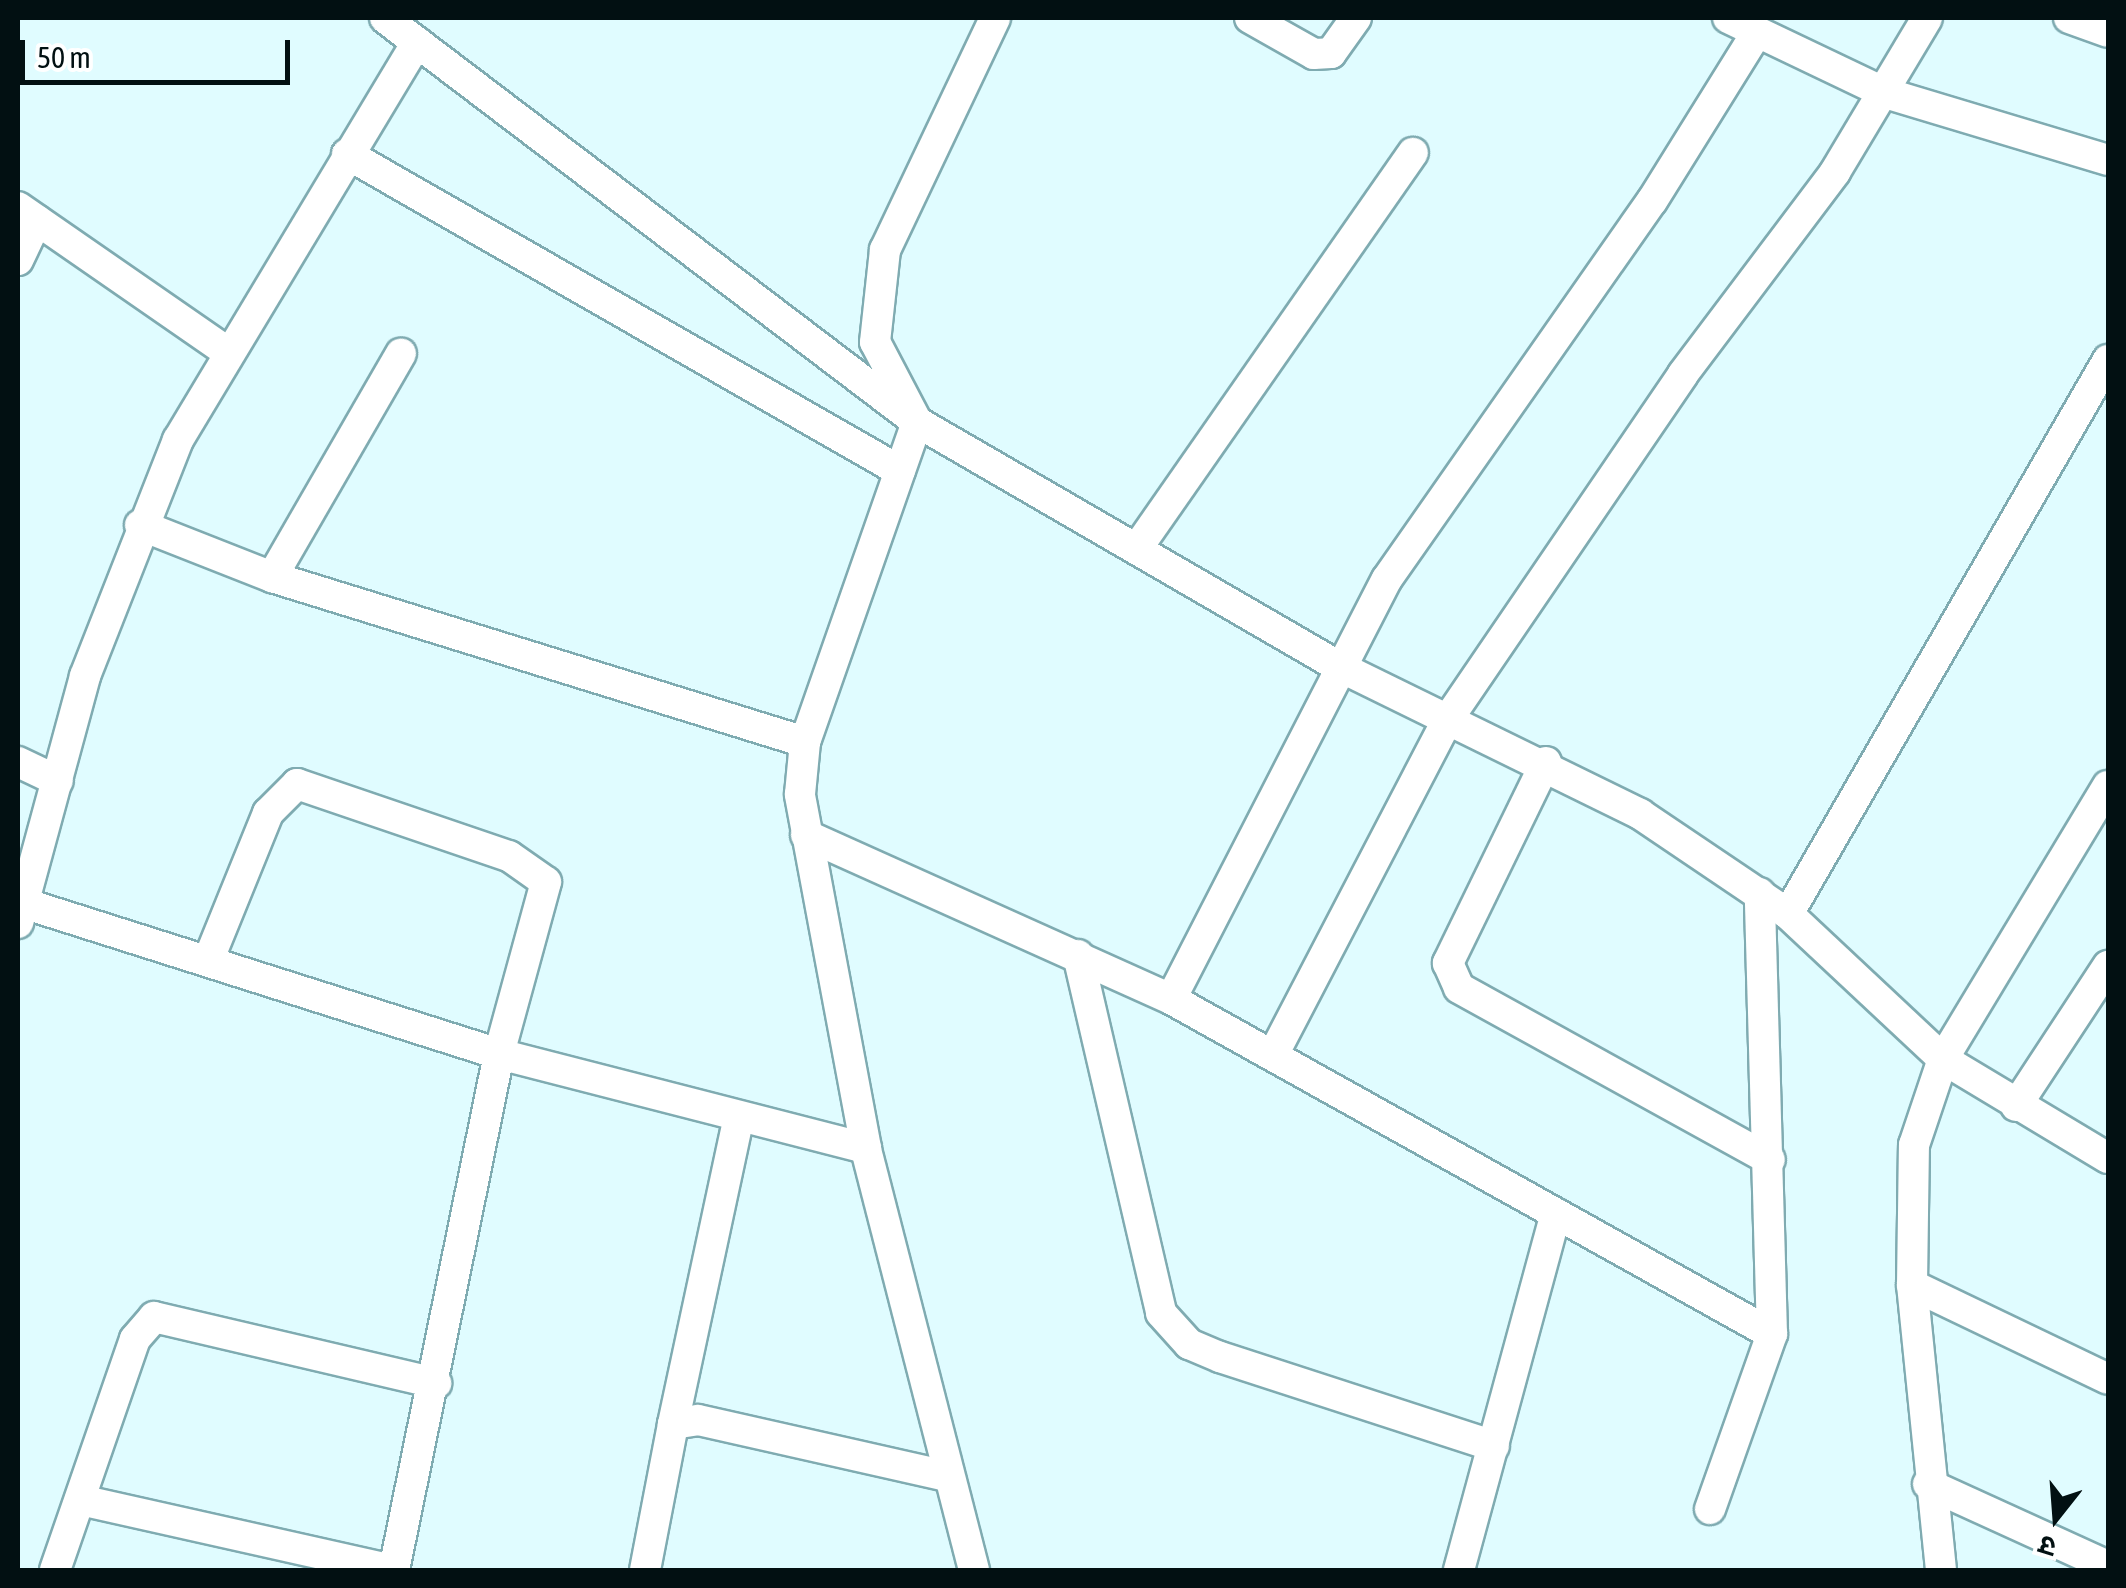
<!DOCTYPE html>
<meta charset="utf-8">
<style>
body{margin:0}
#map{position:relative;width:2126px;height:1588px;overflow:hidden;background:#e0fcff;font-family:"Asap Condensed","Noto Sans Devanagari",sans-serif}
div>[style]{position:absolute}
.roads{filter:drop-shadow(2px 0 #7fabb1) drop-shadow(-2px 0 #7fabb1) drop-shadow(0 2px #7fabb1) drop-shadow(0 -2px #7fabb1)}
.minor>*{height:30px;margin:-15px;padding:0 15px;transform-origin:15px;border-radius:15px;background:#fff}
span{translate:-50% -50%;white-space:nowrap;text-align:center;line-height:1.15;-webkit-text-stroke:8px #fff;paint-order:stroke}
.frame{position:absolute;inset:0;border:20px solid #021012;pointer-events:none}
.north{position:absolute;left:2006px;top:1468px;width:100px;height:100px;-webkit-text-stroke:8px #fff;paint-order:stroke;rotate:197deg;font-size:28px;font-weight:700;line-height:40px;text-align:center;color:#021012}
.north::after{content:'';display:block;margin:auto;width:35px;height:45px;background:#021012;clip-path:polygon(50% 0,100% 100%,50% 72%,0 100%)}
.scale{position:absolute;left:20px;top:40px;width:270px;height:45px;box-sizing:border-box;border:5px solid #021012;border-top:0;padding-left:12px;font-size:30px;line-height:35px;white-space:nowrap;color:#021012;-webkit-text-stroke:8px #fff;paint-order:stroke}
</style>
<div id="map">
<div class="roads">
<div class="minor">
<div style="left:385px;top:18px;width:668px;rotate:37.21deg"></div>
<div style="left:917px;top:422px;width:484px;rotate:30.1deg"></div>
<div style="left:1336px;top:665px;width:339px;rotate:26.1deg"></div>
<div style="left:1640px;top:814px;width:179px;rotate:34deg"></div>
<div style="left:1788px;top:914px;width:212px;rotate:43.1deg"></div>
<div style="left:1943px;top:1059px;width:192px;rotate:31deg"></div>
<div style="left:1250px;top:18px;width:73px;rotate:29.4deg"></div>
<div style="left:1314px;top:54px;width:17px;rotate:-3deg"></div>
<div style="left:1331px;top:53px;width:43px;rotate:-54.5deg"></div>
<div style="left:1728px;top:18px;width:174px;rotate:25.5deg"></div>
<div style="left:1885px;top:93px;width:233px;rotate:16.7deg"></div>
<div style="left:2069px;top:18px;width:41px;rotate:19.7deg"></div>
<div style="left:347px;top:154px;width:637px;rotate:29.82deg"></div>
<div style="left:18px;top:207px;width:253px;rotate:34.7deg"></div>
<div style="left:18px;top:260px;width:44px;rotate:-64.6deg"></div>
<div style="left:140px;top:525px;width:142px;rotate:21.5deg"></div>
<div style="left:272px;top:577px;width:558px;rotate:17.2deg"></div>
<div style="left:1140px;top:544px;width:477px;rotate:-55.1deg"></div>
<div style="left:272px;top:577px;width:258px;rotate:-60deg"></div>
<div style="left:18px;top:762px;width:44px;rotate:25.4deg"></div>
<div style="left:1546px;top:762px;width:224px;rotate:116deg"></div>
<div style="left:1448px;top:963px;width:27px;rotate:66deg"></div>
<div style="left:1459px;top:988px;width:355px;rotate:28.9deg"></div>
<div style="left:806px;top:835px;width:400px;rotate:24.2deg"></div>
<div style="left:1171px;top:999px;width:688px;rotate:29.14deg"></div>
<div style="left:23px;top:903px;width:499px;rotate:17.6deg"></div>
<div style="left:499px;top:1054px;width:379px;rotate:14.4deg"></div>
<div style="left:1788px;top:914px;width:640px;rotate:-59.99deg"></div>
<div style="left:18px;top:923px;width:256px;rotate:-74.8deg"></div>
<div style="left:85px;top:676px;width:254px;rotate:-68.5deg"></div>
<div style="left:178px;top:440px;width:464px;rotate:-59deg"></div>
<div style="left:1078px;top:955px;width:367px;rotate:76.9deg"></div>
<div style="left:1161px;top:1313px;width:42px;rotate:47.9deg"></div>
<div style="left:1189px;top:1344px;width:34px;rotate:23deg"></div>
<div style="left:1220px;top:1357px;width:288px;rotate:18deg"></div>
<div style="left:208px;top:961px;width:160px;rotate:-67.9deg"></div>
<div style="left:268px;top:813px;width:41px;rotate:-45deg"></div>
<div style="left:297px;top:784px;width:224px;rotate:18.8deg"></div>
<div style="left:509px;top:856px;width:45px;rotate:35.1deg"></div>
<div style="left:546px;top:882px;width:178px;rotate:105.3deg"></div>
<div style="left:499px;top:1054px;width:527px;rotate:101.5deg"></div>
<div style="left:1171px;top:999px;width:472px;rotate:-62.8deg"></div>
<div style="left:1387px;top:579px;width:462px;rotate:-55deg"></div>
<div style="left:1652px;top:201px;width:197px;rotate:-58.1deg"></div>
<div style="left:1274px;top:1053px;width:377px;rotate:-62.5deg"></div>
<div style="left:1448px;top:719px;width:417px;rotate:-55.7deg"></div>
<div style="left:1683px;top:374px;width:253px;rotate:-53deg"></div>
<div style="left:1835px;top:172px;width:179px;rotate:-59.1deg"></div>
<div style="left:2016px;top:1106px;width:168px;rotate:-56.7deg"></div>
<div style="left:1912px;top:1285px;width:217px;rotate:25.6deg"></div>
<div style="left:673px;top:1424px;width:314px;rotate:-77.9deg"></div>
<div style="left:1928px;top:1484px;width:198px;rotate:24.5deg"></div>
<div style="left:80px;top:1500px;width:321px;rotate:12.6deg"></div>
<div style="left:1710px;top:1509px;width:186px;rotate:-70.5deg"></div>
<div style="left:1772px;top:1334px;width:441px;rotate:-91.6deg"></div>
<div style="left:55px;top:1570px;width:244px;rotate:-70.9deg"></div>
<div style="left:135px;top:1339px;width:29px;rotate:-49deg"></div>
<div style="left:154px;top:1317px;width:290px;rotate:13.2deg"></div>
<div style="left:645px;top:1570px;width:149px;rotate:-79.1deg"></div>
<div style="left:673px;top:1424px;width:25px;rotate:-9deg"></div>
<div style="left:698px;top:1420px;width:254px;rotate:12.7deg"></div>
<div style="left:974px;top:1570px;width:436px;rotate:-104.4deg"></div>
<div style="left:866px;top:1148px;width:360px;rotate:-100.6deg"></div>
<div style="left:800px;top:794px;width:52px;rotate:-84.5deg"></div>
<div style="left:805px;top:742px;width:339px;rotate:-70.7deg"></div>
<div style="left:917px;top:422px;width:90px;rotate:-117.7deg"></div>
<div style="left:875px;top:342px;width:93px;rotate:-83.8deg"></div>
<div style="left:885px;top:250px;width:257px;rotate:-64.6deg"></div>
<div style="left:1459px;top:1570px;width:369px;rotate:-74.8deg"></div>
<div style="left:1941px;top:1570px;width:286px;rotate:-95.8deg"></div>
<div style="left:1912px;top:1285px;width:140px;rotate:-89.2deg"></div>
<div style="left:1914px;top:1145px;width:91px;rotate:-71.4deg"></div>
<div style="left:1943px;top:1059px;width:319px;rotate:-58.9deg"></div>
</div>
</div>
<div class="frame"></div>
<div class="north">उ</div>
<div class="scale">50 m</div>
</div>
